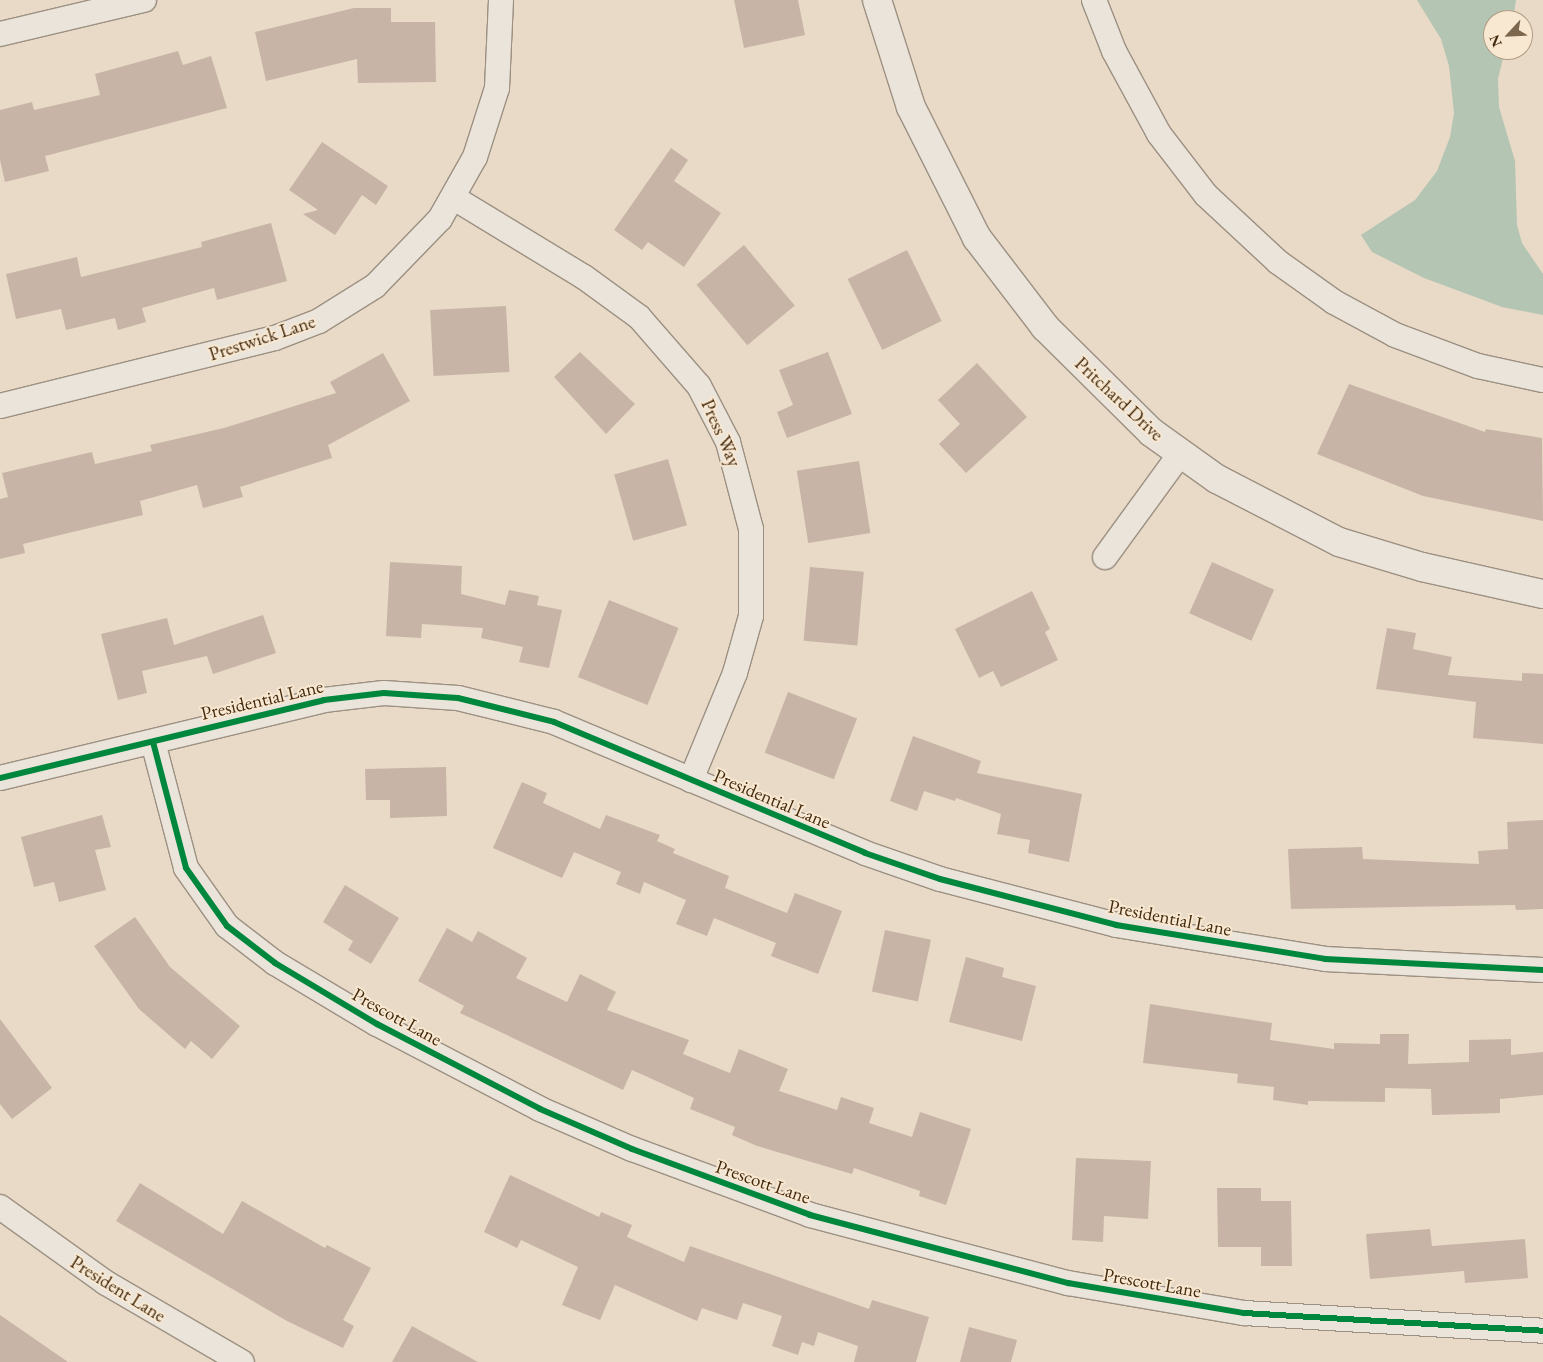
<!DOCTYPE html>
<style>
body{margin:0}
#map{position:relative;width:1543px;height:1362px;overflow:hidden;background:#e8dac6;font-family:"EB Garamond",serif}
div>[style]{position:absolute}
.water>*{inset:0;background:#b4c5b3}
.building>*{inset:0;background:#c8b4a6;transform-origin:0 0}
.roads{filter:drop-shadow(1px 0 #9c9082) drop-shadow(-1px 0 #9c9082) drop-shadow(0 1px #9c9082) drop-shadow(0 -1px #9c9082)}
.minor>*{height:24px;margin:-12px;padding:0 12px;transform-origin:12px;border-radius:12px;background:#ebe4da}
.tertiary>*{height:28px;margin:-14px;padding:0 14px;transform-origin:14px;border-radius:14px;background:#ebe4da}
.cycleway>*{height:6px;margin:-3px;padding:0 3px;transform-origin:3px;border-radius:3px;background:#00873e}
span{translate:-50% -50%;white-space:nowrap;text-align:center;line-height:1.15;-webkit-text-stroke:4px #f8e8d2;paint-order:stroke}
.street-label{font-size:19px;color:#43290c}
.north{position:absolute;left:1483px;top:10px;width:50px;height:50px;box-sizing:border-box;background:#f8e8d2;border:1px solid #b09c83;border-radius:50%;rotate:245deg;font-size:14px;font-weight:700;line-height:20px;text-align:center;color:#43290c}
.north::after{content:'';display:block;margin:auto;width:18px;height:22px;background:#7d674d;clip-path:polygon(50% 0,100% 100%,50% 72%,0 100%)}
</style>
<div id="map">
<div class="water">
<div style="clip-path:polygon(1417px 0,1516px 0,1513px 20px,1493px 20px,1493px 50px,1505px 50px,1498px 79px,1499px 107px,1515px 161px,1517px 225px,1522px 243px,1543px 274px,1543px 315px,1502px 307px,1424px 278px,1372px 252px,1361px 235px,1415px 200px,1437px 171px,1450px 137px,1454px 113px,1449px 66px,1441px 39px)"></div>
</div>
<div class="building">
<div style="clip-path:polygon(734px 0,798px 0,805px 35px,744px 48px)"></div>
<div style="clip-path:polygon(354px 8px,391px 8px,391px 22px,435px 22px,436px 82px,358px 83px,357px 59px,266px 81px,255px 32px)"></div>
<div style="clip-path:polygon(178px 51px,183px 65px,211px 56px,227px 108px,45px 156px,49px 171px,5px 182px,0 160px,0 110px,32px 102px,34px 110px,100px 95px,95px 74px)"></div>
<div style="clip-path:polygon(322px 142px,388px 186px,376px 205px,362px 195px,335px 235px,303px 214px,318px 210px,289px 190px)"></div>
<div style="clip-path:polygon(671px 148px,688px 160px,674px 181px,721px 213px,684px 267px,648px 242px,642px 250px,614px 230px)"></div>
<div style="clip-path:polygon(271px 223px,287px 281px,217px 300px,214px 288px,142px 308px,146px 322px,118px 330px,115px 318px,66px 330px,61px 309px,16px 319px,6px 274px,77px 257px,81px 277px,202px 247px,201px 242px)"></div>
<div style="left:744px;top:245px;width:79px;height:62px;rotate:50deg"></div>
<div style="left:907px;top:250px;width:79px;height:66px;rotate:64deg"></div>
<div style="left:506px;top:306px;width:66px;height:76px;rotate:87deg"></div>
<div style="clip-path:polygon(580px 352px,635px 404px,606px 434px,554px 377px)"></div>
<div style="clip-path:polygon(828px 352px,852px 414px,787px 438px,777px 412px,793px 405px,779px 370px)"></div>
<div style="clip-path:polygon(383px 353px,410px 401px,328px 445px,332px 458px,240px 487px,243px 497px,203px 508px,197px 485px,140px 501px,143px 515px,23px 544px,25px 553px,0 559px,0 499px,8px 497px,2px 473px,92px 452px,95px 464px,152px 451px,150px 445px,224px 428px,336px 393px,330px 382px)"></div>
<div style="clip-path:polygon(977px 363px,1027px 417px,966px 473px,939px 444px,960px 424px,938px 400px)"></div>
<div style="clip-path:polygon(1349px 384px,1485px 432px,1486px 429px,1542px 438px,1543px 521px,1423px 496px,1317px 454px)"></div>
<div style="left:668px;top:459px;width:69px;height:56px;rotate:74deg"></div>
<div style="left:859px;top:461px;width:73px;height:63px;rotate:81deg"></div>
<div style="clip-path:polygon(390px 562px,462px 566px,461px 594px,505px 605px,509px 590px,539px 596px,537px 605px,562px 610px,549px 668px,519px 662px,523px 647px,481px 638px,483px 628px,422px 624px,421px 638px,386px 636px)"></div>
<div style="left:1212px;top:562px;width:68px;height:56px;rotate:24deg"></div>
<div style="left:810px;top:567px;width:54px;height:74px;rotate:5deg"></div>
<div style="clip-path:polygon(1032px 591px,1050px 629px,1045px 632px,1058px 660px,1001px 687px,993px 671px,979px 678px,955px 629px)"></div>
<div style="left:609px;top:600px;width:75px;height:83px;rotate:22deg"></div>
<div style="clip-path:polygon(263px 615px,276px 653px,213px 674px,207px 656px,142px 671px,147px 693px,118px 700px,101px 634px,167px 618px,174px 645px)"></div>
<div style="clip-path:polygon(1387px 628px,1416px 633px,1413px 649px,1452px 657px,1448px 675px,1522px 681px,1522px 673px,1543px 674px,1543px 744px,1473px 738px,1476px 702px,1376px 689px)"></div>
<div style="left:788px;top:692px;width:74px;height:65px;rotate:21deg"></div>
<div style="clip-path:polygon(913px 736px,981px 761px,977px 773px,1082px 794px,1069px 862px,1028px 853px,1030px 840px,997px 834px,1001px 814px,956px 798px,955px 801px,924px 791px,917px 811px,890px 801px)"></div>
<div style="clip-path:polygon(446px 767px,447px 816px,390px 818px,390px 800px,366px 800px,365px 769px)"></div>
<div style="clip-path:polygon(522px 782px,547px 793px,543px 803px,600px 829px,606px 815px,660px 835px,657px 841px,675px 849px,673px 853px,729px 876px,725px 888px,787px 913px,795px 893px,842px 911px,818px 974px,771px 956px,776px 943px,714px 918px,707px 936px,676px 924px,686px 900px,644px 882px,640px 894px,616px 884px,621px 872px,574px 852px,562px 878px,493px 848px)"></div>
<div style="clip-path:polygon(102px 815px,111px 847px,95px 850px,106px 890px,59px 902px,54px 882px,34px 887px,21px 837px)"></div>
<div style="clip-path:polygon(1543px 820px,1543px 909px,1516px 910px,1515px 905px,1291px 909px,1288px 849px,1362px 847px,1363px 859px,1479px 864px,1478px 851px,1508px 849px,1507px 822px)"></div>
<div style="clip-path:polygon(345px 885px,399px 918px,371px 964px,348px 950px,353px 941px,323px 922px)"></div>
<div style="clip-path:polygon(135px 917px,170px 967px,240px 1026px,212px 1059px,191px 1041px,185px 1049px,139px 1009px,94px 946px)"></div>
<div style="clip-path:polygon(447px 928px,472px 942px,478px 931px,527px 958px,516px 978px,567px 1002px,580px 974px,616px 992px,607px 1010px,689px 1040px,683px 1054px,730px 1073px,739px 1049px,788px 1069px,779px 1091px,837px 1110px,841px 1097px,874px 1108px,869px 1123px,912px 1137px,920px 1112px,971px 1129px,946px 1205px,919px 1196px,920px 1191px,854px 1168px,852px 1174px,757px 1146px,732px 1135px,735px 1127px,690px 1109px,694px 1098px,632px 1070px,623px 1090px,460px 1013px,464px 1006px,418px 981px)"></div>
<div style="left:885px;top:930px;width:47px;height:63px;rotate:12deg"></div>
<div style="clip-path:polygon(966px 957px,1004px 968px,1002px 977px,1036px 986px,1022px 1041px,949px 1022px)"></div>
<div style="clip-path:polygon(1150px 1004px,1272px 1023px,1270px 1040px,1334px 1049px,1334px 1043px,1380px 1044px,1380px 1034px,1409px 1034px,1408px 1064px,1469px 1062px,1469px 1040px,1511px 1039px,1511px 1055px,1543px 1052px,1543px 1095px,1500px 1099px,1500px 1113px,1432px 1115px,1431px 1089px,1385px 1088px,1385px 1102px,1308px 1101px,1308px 1105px,1273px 1100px,1274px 1087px,1237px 1083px,1238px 1074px,1143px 1063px)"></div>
<div style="clip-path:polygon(0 1019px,52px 1088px,12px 1119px,0 1104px)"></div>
<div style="clip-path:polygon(1076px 1158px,1151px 1161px,1148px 1219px,1104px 1216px,1103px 1242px,1072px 1240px)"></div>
<div style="clip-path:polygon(510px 1175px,599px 1217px,601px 1212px,632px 1225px,627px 1237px,684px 1262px,690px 1246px,869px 1309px,872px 1300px,929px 1317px,916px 1362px,854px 1362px,858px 1346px,818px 1332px,814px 1346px,802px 1342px,798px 1355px,772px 1346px,782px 1316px,743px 1303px,737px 1320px,702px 1308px,697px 1321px,615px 1285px,600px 1320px,562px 1305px,578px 1267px,521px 1240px,517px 1248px,484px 1232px)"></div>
<div style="clip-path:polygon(140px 1183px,223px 1234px,242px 1201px,325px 1248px,327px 1245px,371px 1268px,343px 1320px,354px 1326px,343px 1348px,287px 1321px,116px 1221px)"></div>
<div style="clip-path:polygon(1217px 1188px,1261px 1188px,1261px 1201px,1291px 1201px,1292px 1266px,1261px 1266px,1261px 1247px,1218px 1247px)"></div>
<div style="clip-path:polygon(1430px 1229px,1432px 1246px,1525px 1239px,1528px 1278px,1465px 1283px,1464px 1271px,1370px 1279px,1366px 1234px)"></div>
<div style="clip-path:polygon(0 1315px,68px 1362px,0 1362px)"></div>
<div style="clip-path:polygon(412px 1326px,478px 1362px,392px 1362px)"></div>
<div style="clip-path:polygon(969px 1327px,1017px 1340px,1011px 1362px,960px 1362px)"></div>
</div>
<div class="roads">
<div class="minor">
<div style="left:1094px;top:0;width:55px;rotate:68.6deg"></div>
<div style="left:1114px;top:51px;width:94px;rotate:61.5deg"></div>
<div style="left:1159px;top:134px;width:77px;rotate:52.4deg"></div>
<div style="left:1206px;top:195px;width:98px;rotate:42.9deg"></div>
<div style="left:1278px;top:262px;width:69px;rotate:35.5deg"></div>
<div style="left:1334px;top:302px;width:69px;rotate:28.4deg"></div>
<div style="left:1395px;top:335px;width:89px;rotate:20.5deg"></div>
<div style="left:1478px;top:366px;width:66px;rotate:12.2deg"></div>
<div style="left:0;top:34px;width:148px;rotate:-13.3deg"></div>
<div style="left:454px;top:198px;width:152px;rotate:31.3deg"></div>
<div style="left:584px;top:277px;width:68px;rotate:36deg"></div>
<div style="left:639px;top:317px;width:91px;rotate:49deg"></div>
<div style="left:699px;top:386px;width:63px;rotate:62.6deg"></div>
<div style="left:728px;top:442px;width:90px;rotate:75.2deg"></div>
<div style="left:751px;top:529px;width:87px;rotate:90deg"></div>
<div style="left:751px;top:616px;width:59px;rotate:105.7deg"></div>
<div style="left:735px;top:673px;width:116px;rotate:112.4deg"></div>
<div style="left:0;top:406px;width:283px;rotate:-13.9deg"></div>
<div style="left:275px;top:338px;width:47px;rotate:-21.1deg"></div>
<div style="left:319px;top:321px;width:66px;rotate:-32deg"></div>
<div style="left:375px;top:286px;width:93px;rotate:-45.9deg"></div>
<div style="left:440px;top:219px;width:71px;rotate:-60.6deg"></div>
<div style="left:475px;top:157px;width:72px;rotate:-72.3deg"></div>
<div style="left:497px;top:88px;width:88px;rotate:-87.4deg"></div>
<div style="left:1105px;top:557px;width:127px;rotate:-53.9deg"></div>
<div style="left:153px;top:742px;width:130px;rotate:75.3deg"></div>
<div style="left:186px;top:868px;width:71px;rotate:54.7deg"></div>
<div style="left:227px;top:926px;width:61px;rotate:37.6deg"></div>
<div style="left:275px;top:963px;width:119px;rotate:30.9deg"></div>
<div style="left:377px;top:1024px;width:184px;rotate:27.5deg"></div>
<div style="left:540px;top:1109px;width:100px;rotate:23.5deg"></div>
<div style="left:632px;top:1149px;width:190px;rotate:20.3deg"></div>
<div style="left:810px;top:1215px;width:267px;rotate:14.8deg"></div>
<div style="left:1068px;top:1283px;width:179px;rotate:9.7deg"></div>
<div style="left:1244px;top:1313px;width:300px;rotate:3.4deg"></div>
<div style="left:0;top:778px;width:333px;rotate:-13.5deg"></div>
<div style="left:324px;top:700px;width:60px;rotate:-6.7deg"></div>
<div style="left:384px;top:693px;width:74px;rotate:3.9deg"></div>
<div style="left:458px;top:698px;width:99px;rotate:14deg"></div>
<div style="left:554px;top:722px;width:337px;rotate:22.8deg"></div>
<div style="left:865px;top:853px;width:79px;rotate:19.1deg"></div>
<div style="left:940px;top:879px;width:182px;rotate:14.6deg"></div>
<div style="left:1116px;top:925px;width:212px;rotate:9.2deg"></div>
<div style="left:1325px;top:959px;width:218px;rotate:2.9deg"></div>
<div style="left:0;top:1207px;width:130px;rotate:35.6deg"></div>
<div style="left:106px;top:1283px;width:157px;rotate:30.2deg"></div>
</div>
<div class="tertiary">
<div style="left:877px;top:0;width:112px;rotate:72.4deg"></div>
<div style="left:911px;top:107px;width:147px;rotate:63.3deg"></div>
<div style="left:977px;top:238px;width:112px;rotate:52.6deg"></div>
<div style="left:1045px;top:327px;width:149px;rotate:44.7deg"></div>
<div style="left:1151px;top:432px;width:81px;rotate:35.5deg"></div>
<div style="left:1217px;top:479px;width:137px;rotate:27.3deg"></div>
<div style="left:1339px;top:542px;width:87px;rotate:16.8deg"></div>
<div style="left:1422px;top:567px;width:124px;rotate:12.6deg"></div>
</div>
</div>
<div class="cycleway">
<div style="left:153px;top:742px;width:130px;rotate:75.3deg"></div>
<div style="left:186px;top:868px;width:71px;rotate:54.7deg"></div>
<div style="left:227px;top:926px;width:61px;rotate:37.6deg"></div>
<div style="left:275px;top:963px;width:119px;rotate:30.9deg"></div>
<div style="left:377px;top:1024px;width:184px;rotate:27.5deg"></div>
<div style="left:540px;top:1109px;width:100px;rotate:23.5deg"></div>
<div style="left:632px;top:1149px;width:190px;rotate:20.3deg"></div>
<div style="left:810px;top:1215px;width:267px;rotate:14.8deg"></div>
<div style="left:1068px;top:1283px;width:179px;rotate:9.7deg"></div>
<div style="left:1244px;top:1313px;width:300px;rotate:3.4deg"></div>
<div style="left:0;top:778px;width:333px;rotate:-13.5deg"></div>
<div style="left:324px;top:700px;width:60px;rotate:-6.7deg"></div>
<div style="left:384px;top:693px;width:74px;rotate:3.9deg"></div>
<div style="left:458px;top:698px;width:99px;rotate:14deg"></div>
<div style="left:554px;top:722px;width:337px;rotate:22.8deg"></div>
<div style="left:865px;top:853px;width:79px;rotate:19.1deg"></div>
<div style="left:940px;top:879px;width:182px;rotate:14.6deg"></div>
<div style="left:1116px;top:925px;width:212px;rotate:9.2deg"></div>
<div style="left:1325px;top:959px;width:218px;rotate:2.9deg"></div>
</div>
<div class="street-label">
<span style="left:262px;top:338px;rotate:-18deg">Prestwick Lane</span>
<span style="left:1119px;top:399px;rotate:43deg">Pritchard Drive</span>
<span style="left:721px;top:433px;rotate:66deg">Press Way</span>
<span style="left:262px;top:700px;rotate:-13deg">Presidential Lane</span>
<span style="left:772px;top:799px;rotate:23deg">Presidential Lane</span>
<span style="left:1170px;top:918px;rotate:11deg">Presidential Lane</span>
<span style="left:397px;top:1017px;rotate:29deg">Prescott Lane</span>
<span style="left:763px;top:1182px;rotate:19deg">Prescott Lane</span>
<span style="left:1152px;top:1283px;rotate:10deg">Prescott Lane</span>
<span style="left:118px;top:1289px;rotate:32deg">President Lane</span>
</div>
<div class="north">N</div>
</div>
